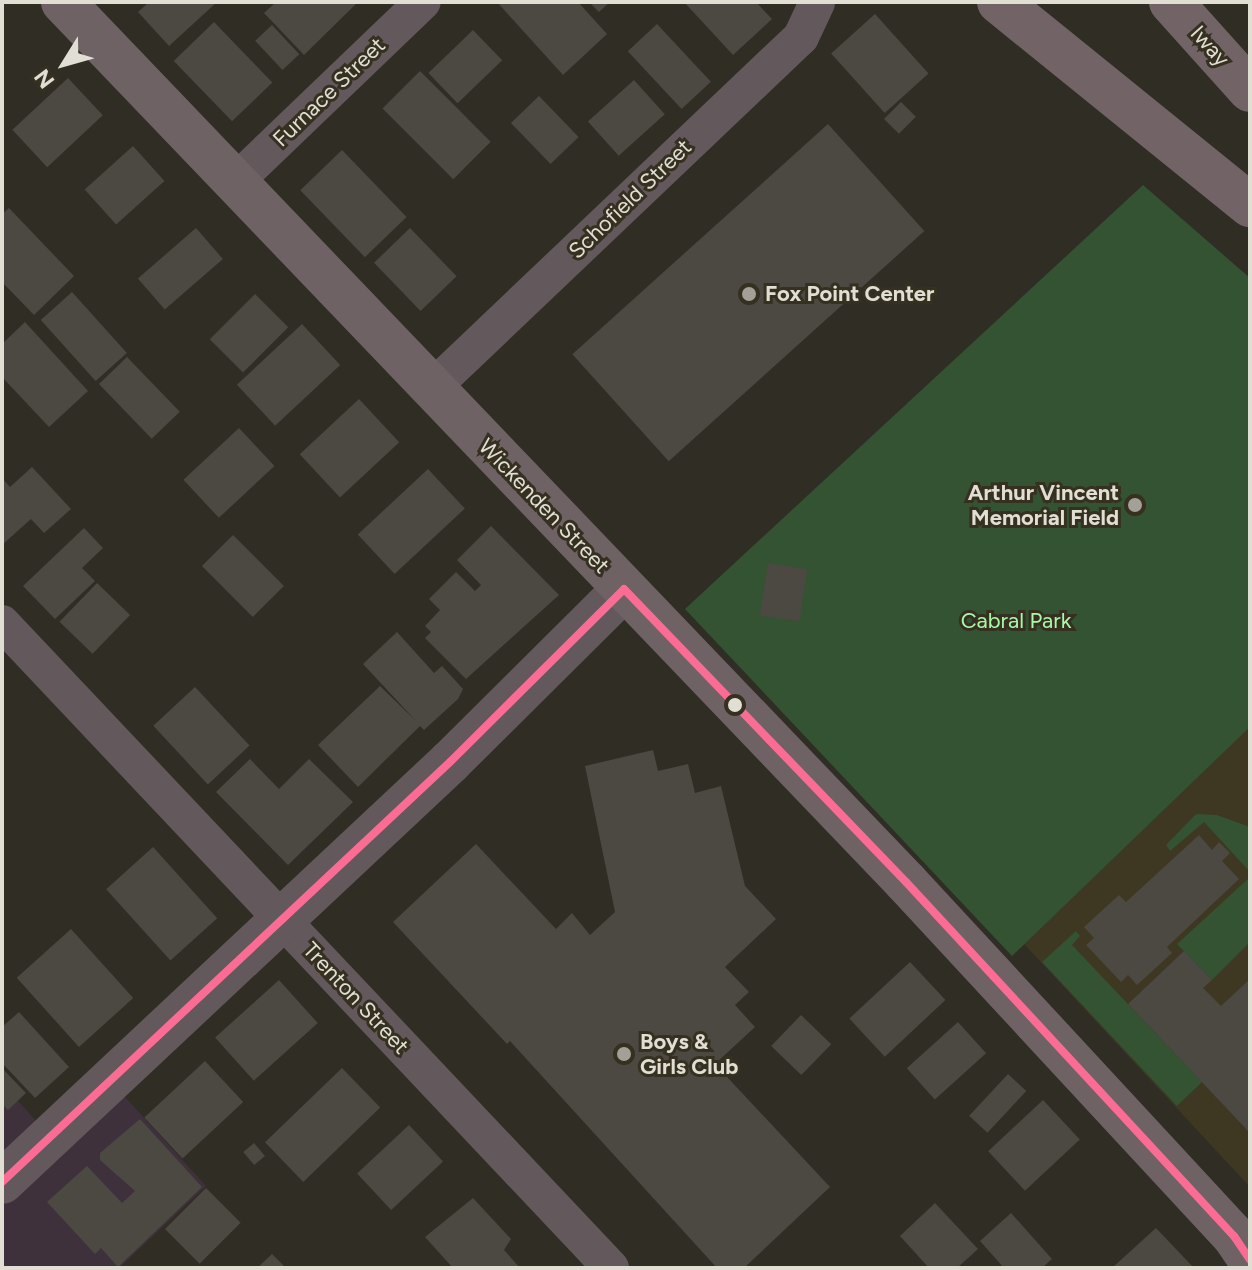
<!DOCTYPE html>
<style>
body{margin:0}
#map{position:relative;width:1252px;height:1270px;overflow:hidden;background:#302d25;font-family:Figtree,sans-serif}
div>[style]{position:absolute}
.commercial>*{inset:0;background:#3e313c}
.built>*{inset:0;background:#3e3722}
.green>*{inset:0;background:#335332}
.building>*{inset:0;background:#4c4842;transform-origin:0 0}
.minor>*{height:36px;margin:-18px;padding:0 18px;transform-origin:18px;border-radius:18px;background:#63585b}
.tertiary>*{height:44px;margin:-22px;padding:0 22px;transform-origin:22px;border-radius:22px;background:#63585b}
.secondary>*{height:44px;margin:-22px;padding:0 22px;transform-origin:22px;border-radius:22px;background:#6e6265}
.motorway>*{height:44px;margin:-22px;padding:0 22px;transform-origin:22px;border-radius:22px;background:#726466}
.bus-1>*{height:8px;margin:-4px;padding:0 4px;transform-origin:4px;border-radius:4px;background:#fb6c95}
.dots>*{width:22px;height:22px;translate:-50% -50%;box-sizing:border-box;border:4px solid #353020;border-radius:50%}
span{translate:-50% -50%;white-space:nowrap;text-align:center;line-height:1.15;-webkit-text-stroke:6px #353020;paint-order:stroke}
.street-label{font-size:22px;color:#e1ded4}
.poi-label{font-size:22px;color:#e1ded4;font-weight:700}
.left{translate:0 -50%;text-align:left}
.right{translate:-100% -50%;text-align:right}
.park-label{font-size:22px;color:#a9f8a9}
.frame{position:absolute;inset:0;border:4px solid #e1ded4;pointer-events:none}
.north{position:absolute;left:24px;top:24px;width:80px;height:80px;-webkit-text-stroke:6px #353020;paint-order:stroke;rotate:233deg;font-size:22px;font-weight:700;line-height:32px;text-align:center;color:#e1ded4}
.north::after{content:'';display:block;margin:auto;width:28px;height:36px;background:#e1ded4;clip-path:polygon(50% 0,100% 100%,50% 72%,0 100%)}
</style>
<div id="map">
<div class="commercial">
<div style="clip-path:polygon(2px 1083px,56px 1143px,115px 1086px,206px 1186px,119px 1268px,2px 1268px)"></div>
</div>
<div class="built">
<div style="clip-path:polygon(1250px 727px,1250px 1187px,1024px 944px)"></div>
</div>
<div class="green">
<div style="clip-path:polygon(1143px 185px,1250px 278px,1250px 727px,1012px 956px,685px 609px)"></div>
<div style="clip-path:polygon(1196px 814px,1217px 815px,1250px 827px,1250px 872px,1204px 822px,1170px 851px,1166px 845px)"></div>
<div style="clip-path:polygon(1250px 877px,1250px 942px,1212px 980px,1177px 944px)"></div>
<div style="clip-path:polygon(1076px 931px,1080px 936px,1072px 945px,1202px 1082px,1177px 1106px,1042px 962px)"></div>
</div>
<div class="building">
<div style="clip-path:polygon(149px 2px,217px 2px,169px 46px,138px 12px)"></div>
<div style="clip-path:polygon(276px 2px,358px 2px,304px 55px,264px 13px)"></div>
<div style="clip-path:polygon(497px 2px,578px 2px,607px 34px,563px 75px)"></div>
<div style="clip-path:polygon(589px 2px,610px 2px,599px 12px)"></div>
<div style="clip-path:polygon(684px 2px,756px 2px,772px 19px,733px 55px)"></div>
<div style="left:875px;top:14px;width:80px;height:59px;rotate:48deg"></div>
<div style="left:214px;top:22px;width:84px;height:56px;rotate:46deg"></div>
<div style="left:657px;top:24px;width:79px;height:40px;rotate:47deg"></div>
<div style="left:272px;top:25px;width:40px;height:23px;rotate:47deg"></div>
<div style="left:473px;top:30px;width:42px;height:62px;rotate:46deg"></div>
<div style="left:420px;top:71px;width:100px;height:53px;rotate:45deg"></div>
<div style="left:68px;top:78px;width:51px;height:76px;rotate:47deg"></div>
<div style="left:634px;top:80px;width:46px;height:62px;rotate:48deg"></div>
<div style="left:539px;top:96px;width:57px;height:39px;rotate:46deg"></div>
<div style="left:901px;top:102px;width:21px;height:24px;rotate:45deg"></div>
<div style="left:828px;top:124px;width:144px;height:344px;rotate:48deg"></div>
<div style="left:133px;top:146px;width:47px;height:65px;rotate:48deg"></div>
<div style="left:342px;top:150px;width:93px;height:58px;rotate:46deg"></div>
<div style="clip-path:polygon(9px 208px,74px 276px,34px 315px,2px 282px,2px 214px)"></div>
<div style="left:196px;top:228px;width:41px;height:77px;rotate:49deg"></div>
<div style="left:410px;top:228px;width:67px;height:50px;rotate:46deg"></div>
<div style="left:72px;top:292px;width:82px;height:42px;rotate:48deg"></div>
<div style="left:255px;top:294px;width:47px;height:64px;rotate:45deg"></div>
<div style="clip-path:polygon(25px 322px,88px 391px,49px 427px,2px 377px,2px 344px)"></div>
<div style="left:302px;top:324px;width:56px;height:89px;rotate:47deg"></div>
<div style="left:127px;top:357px;width:76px;height:39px;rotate:46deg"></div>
<div style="left:359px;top:399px;width:59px;height:81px;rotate:47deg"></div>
<div style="left:239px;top:428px;width:52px;height:76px;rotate:47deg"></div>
<div style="clip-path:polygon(32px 467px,71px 509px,44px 533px,31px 519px,2px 545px,2px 478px,10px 487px)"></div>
<div style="left:428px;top:469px;width:54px;height:96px;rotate:47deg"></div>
<div style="clip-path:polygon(491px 526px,559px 595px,466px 679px,425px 638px,431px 632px,425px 626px,440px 610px,429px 599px,456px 572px,475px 591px,481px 585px,457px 560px)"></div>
<div style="clip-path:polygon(84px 528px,103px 548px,82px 568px,95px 581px,55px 619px,23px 586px)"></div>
<div style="left:233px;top:535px;width:72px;height:44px;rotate:45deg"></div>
<div style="left:768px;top:563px;width:40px;height:53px;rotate:9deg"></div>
<div style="left:97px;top:583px;width:46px;height:54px;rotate:44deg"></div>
<div style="clip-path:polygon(397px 632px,434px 673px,442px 666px,463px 689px,458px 699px,424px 730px,420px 726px,358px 787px,318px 745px,380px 686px,416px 721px,363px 664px)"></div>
<div style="left:195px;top:687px;width:80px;height:57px;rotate:47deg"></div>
<div style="clip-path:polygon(653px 750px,658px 771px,688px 764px,695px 793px,721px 786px,745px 886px,776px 919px,725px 967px,749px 992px,735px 1005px,755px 1027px,715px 1064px,830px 1187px,744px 1268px,717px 1268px,510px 1041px,507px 1044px,393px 922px,476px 844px,556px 929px,572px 913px,590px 935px,615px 912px,585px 766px)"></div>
<div style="clip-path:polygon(250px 759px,279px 789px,309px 759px,353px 802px,288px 865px,216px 792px)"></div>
<div style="clip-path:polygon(1199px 835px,1212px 850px,1219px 842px,1230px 853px,1222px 861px,1239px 879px,1167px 947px,1172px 953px,1137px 985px,1128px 975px,1121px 982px,1086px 945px,1094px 938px,1084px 927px,1119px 895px,1126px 902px)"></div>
<div style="left:153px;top:847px;width:96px;height:63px;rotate:48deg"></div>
<div style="left:71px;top:929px;width:93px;height:73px;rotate:48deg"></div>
<div style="clip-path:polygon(1184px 951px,1212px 980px,1203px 988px,1221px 1006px,1250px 979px,1250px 1133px,1128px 1004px)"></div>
<div style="left:910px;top:962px;width:52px;height:83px;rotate:47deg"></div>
<div style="left:279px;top:980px;width:58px;height:86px;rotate:48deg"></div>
<div style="clip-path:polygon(19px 1012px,69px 1067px,35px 1098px,2px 1063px,2px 1027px)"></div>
<div style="left:801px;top:1015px;width:42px;height:43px;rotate:44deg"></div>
<div style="left:958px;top:1022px;width:42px;height:69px;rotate:48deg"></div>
<div style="left:205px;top:1061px;width:56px;height:83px;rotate:47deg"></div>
<div style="clip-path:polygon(2px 1068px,26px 1093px,8px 1110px,2px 1104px)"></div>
<div style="left:342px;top:1068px;width:55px;height:107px;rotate:46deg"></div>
<div style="left:1008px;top:1074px;width:25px;height:57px;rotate:43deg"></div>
<div style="left:1043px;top:1100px;width:54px;height:75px;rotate:47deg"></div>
<div style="clip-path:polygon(140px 1119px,202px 1187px,118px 1267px,101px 1248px,95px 1254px,47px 1202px,87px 1166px,122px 1203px,135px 1191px,100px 1160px,100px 1153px)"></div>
<div style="left:409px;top:1125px;width:50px;height:71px;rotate:47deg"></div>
<div style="left:254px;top:1143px;width:17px;height:14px;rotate:50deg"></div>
<div style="left:206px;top:1188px;width:49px;height:58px;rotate:45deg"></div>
<div style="clip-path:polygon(473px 1198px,511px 1239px,504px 1250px,520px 1268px,453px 1268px,425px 1237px)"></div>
<div style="clip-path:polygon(935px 1203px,978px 1249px,957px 1268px,929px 1268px,900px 1236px)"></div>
<div style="clip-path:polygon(1011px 1213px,1052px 1259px,1042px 1268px,1004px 1268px,980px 1241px)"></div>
<div style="clip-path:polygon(1156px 1228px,1194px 1268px,1112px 1268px)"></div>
<div style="clip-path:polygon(272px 1254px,286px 1268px,257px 1268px)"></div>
</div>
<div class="minor">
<div style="left:235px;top:182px;width:260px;rotate:-43.8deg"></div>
<div style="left:432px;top:388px;width:509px;rotate:-43.57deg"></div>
<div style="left:801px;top:37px;width:38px;rotate:-65deg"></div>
<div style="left:2px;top:623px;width:887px;rotate:46.64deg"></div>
</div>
<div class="tertiary">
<div style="left:2px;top:1182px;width:614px;rotate:-43.15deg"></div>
<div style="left:450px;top:762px;width:245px;rotate:-44.8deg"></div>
</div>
<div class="secondary">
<div style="left:63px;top:2px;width:1219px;rotate:46.23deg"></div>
<div style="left:906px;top:882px;width:483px;rotate:47.2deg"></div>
<div style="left:1234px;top:1236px;width:29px;rotate:56deg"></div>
</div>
<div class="motorway">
<div style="left:999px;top:2px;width:323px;rotate:39deg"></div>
<div style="left:1171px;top:2px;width:118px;rotate:48.1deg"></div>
</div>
<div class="bus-1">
<div style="left:624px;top:589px;width:407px;rotate:46.1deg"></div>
<div style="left:906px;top:882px;width:483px;rotate:47.2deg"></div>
<div style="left:1234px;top:1236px;width:29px;rotate:56deg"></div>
<div style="left:2px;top:1182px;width:614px;rotate:-43.15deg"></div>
<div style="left:450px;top:762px;width:245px;rotate:-44.8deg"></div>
</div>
<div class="dots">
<div style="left:749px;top:294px;background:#a3a097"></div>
<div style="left:1135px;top:505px;background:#a3a097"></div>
<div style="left:735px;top:705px;background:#e1ded4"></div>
<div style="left:624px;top:1054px;background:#a3a097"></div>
</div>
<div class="street-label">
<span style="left:1210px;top:46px;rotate:48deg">Iway</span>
<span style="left:329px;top:92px;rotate:-44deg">Furnace Street</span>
<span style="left:630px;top:199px;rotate:-44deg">Schofield Street</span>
<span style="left:544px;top:506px;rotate:46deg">Wickenden Street</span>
<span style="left:356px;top:998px;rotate:47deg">Trenton Street</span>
</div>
<div class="poi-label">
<span class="left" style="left:765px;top:294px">Fox Point Center</span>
<span class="right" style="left:1119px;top:505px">Arthur Vincent<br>Memorial Field</span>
<span class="left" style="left:640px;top:1054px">Boys &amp;<br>Girls Club</span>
</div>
<div class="park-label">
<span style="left:1016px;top:621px">Cabral Park</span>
</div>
<div class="frame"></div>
<div class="north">N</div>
</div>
